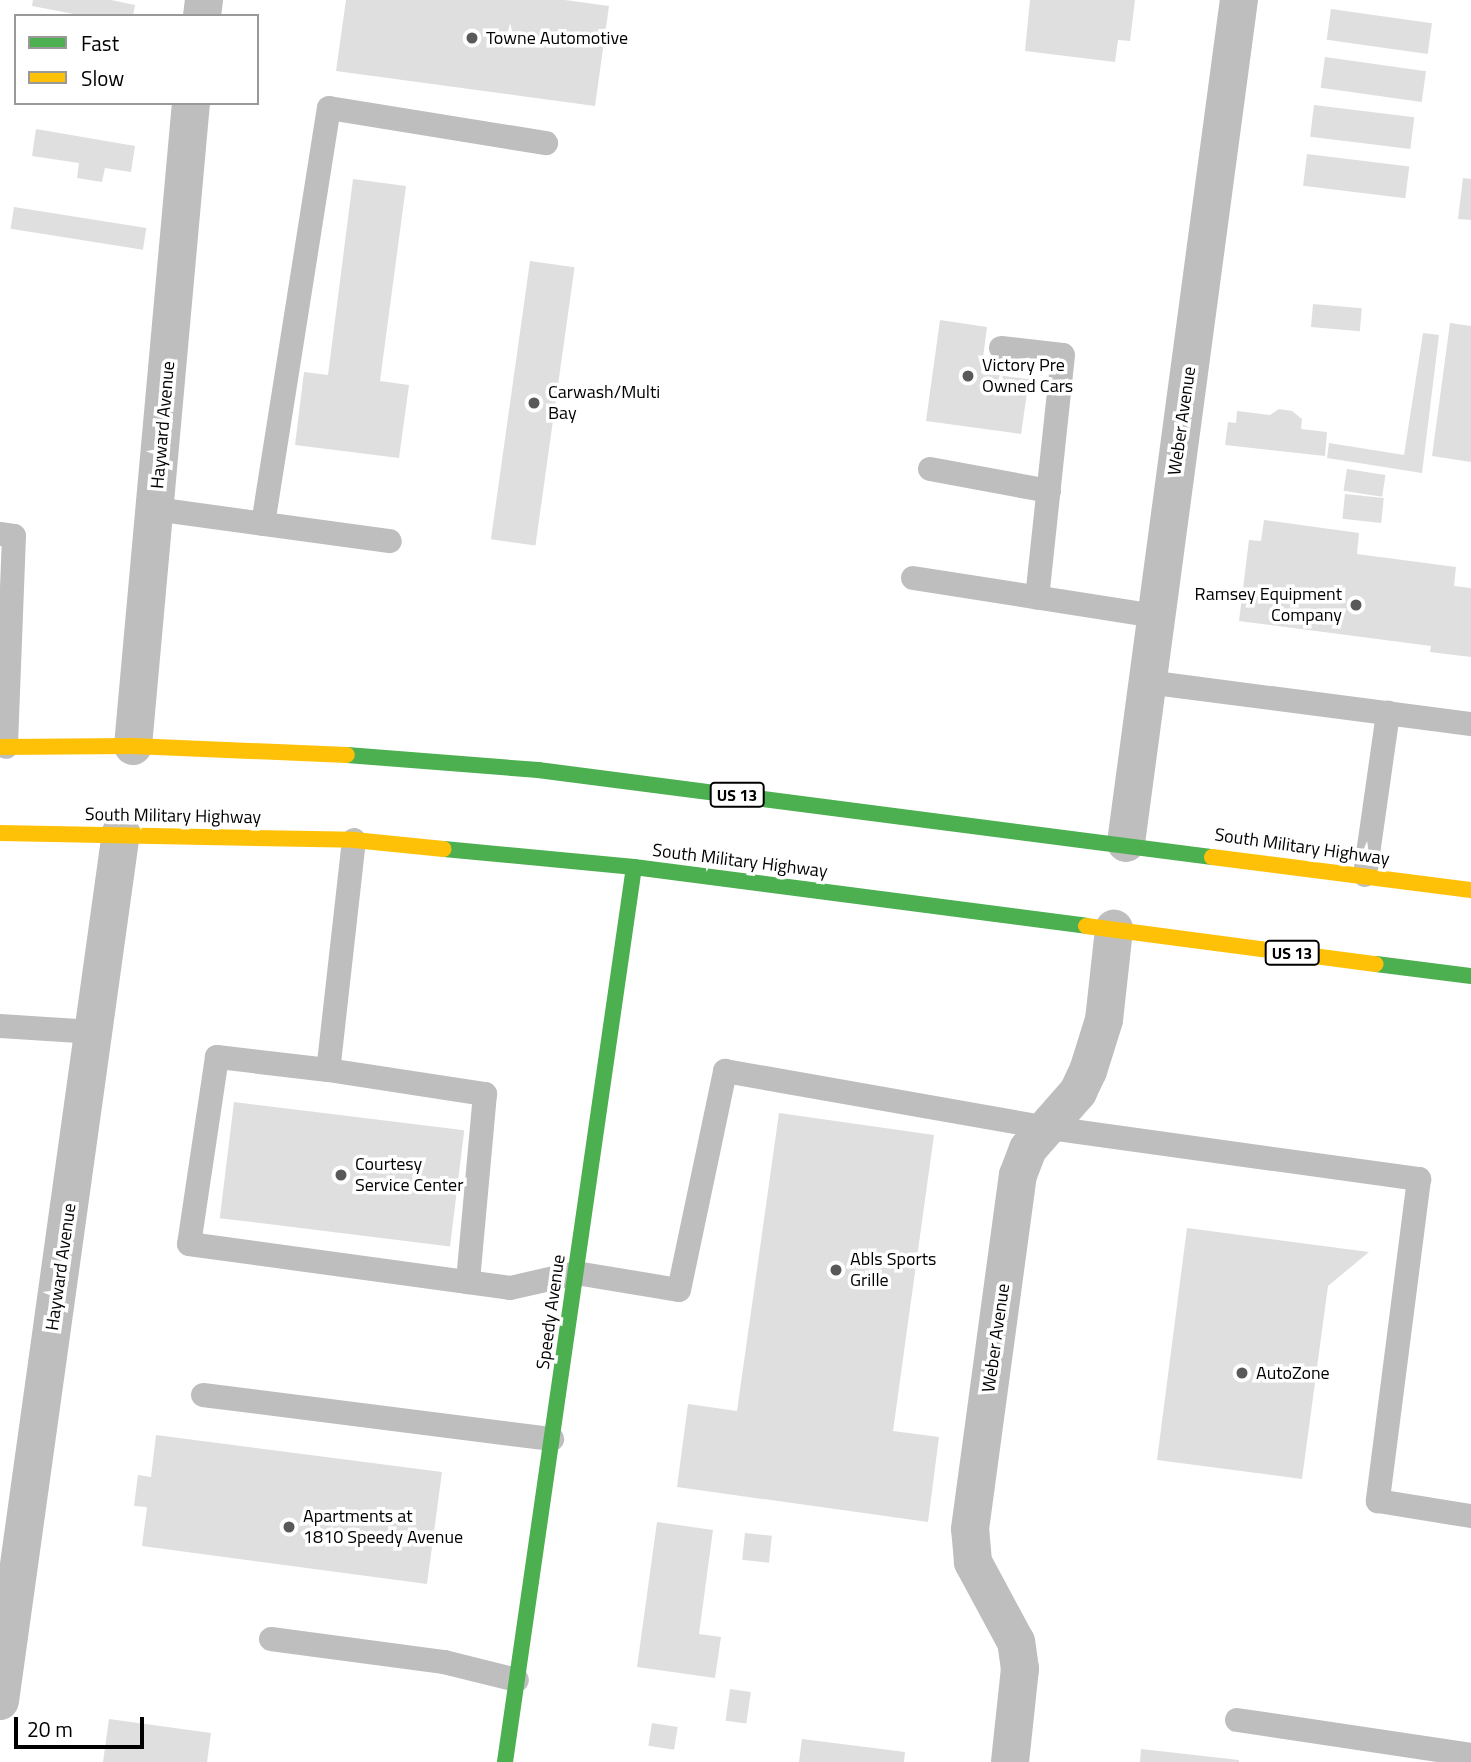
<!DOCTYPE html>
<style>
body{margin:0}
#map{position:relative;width:1471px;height:1762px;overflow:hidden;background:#fff;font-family:"Titillium Web",sans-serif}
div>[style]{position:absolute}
.building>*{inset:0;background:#dfdfdf;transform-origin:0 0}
.lane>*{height:24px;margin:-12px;padding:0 12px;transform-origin:12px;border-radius:12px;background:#bebebe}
.street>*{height:38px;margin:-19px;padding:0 19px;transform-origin:19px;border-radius:19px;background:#bebebe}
.fast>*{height:16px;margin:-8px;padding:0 8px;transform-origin:8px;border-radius:8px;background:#4caf50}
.slow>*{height:16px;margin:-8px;padding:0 8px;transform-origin:8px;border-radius:8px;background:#ffc107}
.dots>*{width:19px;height:19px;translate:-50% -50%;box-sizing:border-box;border:4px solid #fff;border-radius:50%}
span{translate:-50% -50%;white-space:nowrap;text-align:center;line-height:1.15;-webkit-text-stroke:7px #fff;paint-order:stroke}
.shield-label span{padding:2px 5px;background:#fff;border:2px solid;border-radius:5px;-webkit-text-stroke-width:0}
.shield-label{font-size:16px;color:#000;font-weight:700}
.poi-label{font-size:18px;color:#000}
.left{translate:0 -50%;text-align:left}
.right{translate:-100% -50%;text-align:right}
.street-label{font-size:18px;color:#000}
.legend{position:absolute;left:14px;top:14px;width:245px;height:91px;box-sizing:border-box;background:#fff;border:2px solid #999;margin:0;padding:9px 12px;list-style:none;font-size:21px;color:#000}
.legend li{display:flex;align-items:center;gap:14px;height:35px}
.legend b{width:35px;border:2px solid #999}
.scale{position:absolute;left:14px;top:1717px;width:130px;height:32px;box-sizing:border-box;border:4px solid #000;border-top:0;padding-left:9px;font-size:21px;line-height:24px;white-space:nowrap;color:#000;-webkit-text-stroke:5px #fff;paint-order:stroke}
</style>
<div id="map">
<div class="building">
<div style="clip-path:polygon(33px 0,111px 0,135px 5px,133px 16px,84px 16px,32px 6px)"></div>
<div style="clip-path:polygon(346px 0,565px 0,609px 6px,595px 106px,336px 71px)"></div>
<div style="clip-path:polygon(1030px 0,1135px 0,1130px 41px,1118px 40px,1115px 62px,1025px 51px)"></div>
<div style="left:1331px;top:9px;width:102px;height:31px;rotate:8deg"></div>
<div style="left:1325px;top:57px;width:102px;height:31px;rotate:8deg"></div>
<div style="left:1314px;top:105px;width:101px;height:32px;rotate:7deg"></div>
<div style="clip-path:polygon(36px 129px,135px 146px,131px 172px,105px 168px,102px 182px,77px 178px,79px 163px,32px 156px)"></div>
<div style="left:1307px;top:154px;width:103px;height:32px;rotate:7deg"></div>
<div style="clip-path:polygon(1463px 178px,1471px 179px,1471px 220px,1458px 219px)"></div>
<div style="clip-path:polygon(353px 179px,406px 186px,380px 381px,409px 385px,399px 458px,295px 445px,304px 372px,328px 375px)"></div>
<div style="left:14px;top:207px;width:134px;height:22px;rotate:9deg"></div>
<div style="left:530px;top:261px;width:45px;height:281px;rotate:8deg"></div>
<div style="left:1313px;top:304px;width:49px;height:23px;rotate:5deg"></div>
<div style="clip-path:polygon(940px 320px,987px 327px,981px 373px,1029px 379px,1021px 434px,926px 421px)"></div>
<div style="clip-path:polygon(1450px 323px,1471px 326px,1471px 462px,1432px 456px)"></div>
<div style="clip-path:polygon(1423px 333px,1439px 335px,1422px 473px,1327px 458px,1329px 443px,1404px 455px)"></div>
<div style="clip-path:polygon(1279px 409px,1292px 411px,1302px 419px,1301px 429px,1327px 432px,1325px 456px,1225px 445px,1228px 422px,1236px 423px,1237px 411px,1270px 415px)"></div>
<div style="left:1347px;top:469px;width:39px;height:22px;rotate:9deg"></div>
<div style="left:1345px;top:494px;width:39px;height:25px;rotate:6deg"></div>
<div style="clip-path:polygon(1264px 520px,1359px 533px,1357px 554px,1456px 567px,1454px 586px,1471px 588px,1471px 657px,1430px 652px,1431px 646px,1239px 621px,1249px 540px,1261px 541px)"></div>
<div style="left:234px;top:1102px;width:232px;height:117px;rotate:7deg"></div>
<div style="clip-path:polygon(779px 1113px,934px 1135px,893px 1431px,939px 1437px,928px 1522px,677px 1487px,688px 1404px,737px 1411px)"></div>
<div style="clip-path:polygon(1187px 1228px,1369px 1252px,1328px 1286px,1302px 1479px,1157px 1460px)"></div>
<div style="clip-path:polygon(156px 1435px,442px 1472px,427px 1584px,142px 1546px,147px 1507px,134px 1506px,138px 1475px,151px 1477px)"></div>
<div style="clip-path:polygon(657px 1522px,713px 1530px,699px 1634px,721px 1637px,715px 1678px,637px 1667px)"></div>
<div style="left:745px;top:1533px;width:27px;height:27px;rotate:6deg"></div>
<div style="left:730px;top:1689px;width:21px;height:32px;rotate:8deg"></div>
<div style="clip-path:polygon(109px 1719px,211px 1733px,207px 1762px,103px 1762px)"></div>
<div style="left:652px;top:1723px;width:26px;height:23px;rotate:9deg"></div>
<div style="clip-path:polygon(802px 1739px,905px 1752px,904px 1762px,799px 1762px)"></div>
<div style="clip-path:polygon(1141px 1749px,1239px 1760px,1239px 1762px,1140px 1762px)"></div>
</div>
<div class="lane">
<div style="left:1001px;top:348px;width:62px;rotate:6.4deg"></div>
<div style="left:1063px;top:355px;width:244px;rotate:96.1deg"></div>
<div style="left:930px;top:469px;width:121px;rotate:10.5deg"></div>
<div style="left:155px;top:509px;width:237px;rotate:7.8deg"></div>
<div style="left:263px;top:524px;width:421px;rotate:-81deg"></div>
<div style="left:329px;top:108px;width:220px;rotate:9.2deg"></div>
<div style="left:0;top:534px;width:14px;rotate:8deg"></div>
<div style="left:14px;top:536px;width:211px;rotate:92.2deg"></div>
<div style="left:913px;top:578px;width:246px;rotate:8.9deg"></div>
<div style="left:1147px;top:682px;width:327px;rotate:7.4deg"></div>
<div style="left:354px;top:840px;width:231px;rotate:96.4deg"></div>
<div style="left:328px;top:1070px;width:112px;rotate:-173.3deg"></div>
<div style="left:217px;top:1057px;width:189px;rotate:98.5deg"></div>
<div style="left:189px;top:1244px;width:324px;rotate:7.8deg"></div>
<div style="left:510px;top:1288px;width:68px;rotate:-12.8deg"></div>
<div style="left:576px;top:1273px;width:104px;rotate:9.4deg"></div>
<div style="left:679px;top:1290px;width:224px;rotate:-78.1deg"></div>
<div style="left:725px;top:1071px;width:323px;rotate:10deg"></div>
<div style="left:1043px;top:1127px;width:380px;rotate:7.9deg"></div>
<div style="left:1419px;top:1179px;width:325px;rotate:97.3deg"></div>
<div style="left:1378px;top:1501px;width:94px;rotate:9.2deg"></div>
<div style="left:1365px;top:875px;width:164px;rotate:-81.9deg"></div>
<div style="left:0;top:1026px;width:94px;rotate:3.7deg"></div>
<div style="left:328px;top:1070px;width:159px;rotate:8.7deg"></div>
<div style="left:485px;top:1094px;width:189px;rotate:95.2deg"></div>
<div style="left:203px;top:1395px;width:352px;rotate:7.2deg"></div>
<div style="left:271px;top:1639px;width:175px;rotate:7.6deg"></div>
<div style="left:444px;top:1662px;width:75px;rotate:13.9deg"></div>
<div style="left:1237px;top:1720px;width:237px;rotate:8.5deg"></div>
</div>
<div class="street">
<div style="left:202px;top:16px;width:16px;rotate:-83deg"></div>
<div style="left:133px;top:746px;width:646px;rotate:-84.85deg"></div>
<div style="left:1126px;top:843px;width:851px;rotate:-82.37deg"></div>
<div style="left:0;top:1701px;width:877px;rotate:-82.07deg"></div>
<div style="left:1010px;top:1762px;width:94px;rotate:-83.9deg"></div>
<div style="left:1020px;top:1669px;width:27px;rotate:-98deg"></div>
<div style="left:1016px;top:1642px;width:91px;rotate:-118.3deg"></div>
<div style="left:973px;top:1562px;width:33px;rotate:-95deg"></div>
<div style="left:970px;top:1529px;width:357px;rotate:-82.3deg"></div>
<div style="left:1018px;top:1175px;width:28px;rotate:-69deg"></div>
<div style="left:1028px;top:1149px;width:76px;rotate:-48.7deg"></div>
<div style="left:1078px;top:1092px;width:23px;rotate:-65deg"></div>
<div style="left:1088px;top:1071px;width:53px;rotate:-72.6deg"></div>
<div style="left:1104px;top:1020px;width:92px;rotate:-83.7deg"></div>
</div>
<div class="fast">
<div style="left:347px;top:755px;width:192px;rotate:4.5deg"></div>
<div style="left:538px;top:770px;width:680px;rotate:7.36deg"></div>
<div style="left:444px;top:849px;width:191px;rotate:5.4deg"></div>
<div style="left:634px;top:867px;width:456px;rotate:7.4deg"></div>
<div style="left:1376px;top:964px;width:96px;rotate:7.2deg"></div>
<div style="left:505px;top:1762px;width:904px;rotate:-81.8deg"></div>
</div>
<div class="slow">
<div style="left:0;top:747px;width:133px;rotate:-0.4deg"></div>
<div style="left:133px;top:746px;width:214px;rotate:2.4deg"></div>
<div style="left:0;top:833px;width:354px;rotate:1.1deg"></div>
<div style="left:354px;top:840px;width:90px;rotate:5.7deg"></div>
<div style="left:1212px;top:857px;width:261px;rotate:7.3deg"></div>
<div style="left:1086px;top:926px;width:292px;rotate:7.5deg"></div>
</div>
<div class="dots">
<div style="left:472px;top:38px;background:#595959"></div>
<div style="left:968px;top:376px;background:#595959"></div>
<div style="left:534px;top:403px;background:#595959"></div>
<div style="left:1356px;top:605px;background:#595959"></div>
<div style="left:341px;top:1175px;background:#595959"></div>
<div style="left:836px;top:1270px;background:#595959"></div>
<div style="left:1242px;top:1373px;background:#595959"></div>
<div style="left:289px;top:1527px;background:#595959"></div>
</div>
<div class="shield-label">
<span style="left:737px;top:795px">US 13</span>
<span style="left:1292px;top:953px">US 13</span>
</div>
<div class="poi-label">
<span class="left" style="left:486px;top:38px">Towne Automotive</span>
<span class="left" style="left:982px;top:376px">Victory Pre<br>Owned Cars</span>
<span class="left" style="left:548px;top:403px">Carwash/Multi<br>Bay</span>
<span class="right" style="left:1342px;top:605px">Ramsey Equipment<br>Company</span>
<span class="left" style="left:355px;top:1175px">Courtesy<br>Service Center</span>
<span class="left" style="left:850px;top:1270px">Abls Sports<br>Grille</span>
<span class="left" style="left:1256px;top:1373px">AutoZone</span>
<span class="left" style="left:303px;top:1527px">Apartments at<br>1810 Speedy Avenue</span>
</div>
<div class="street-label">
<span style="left:1182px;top:421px;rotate:-82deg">Weber Avenue</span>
<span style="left:163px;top:425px;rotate:-85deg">Hayward Avenue</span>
<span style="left:173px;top:816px;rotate:1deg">South Military Highway</span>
<span style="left:1302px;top:847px;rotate:8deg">South Military Highway</span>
<span style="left:740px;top:861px;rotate:7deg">South Military Highway</span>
<span style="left:61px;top:1267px;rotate:-82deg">Hayward Avenue</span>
<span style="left:551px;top:1312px;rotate:-82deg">Speedy Avenue</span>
<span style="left:996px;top:1338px;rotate:-82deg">Weber Avenue</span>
</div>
<ul class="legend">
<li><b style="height:9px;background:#4caf50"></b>Fast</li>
<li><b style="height:9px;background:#ffc107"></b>Slow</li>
</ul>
<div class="scale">20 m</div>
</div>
